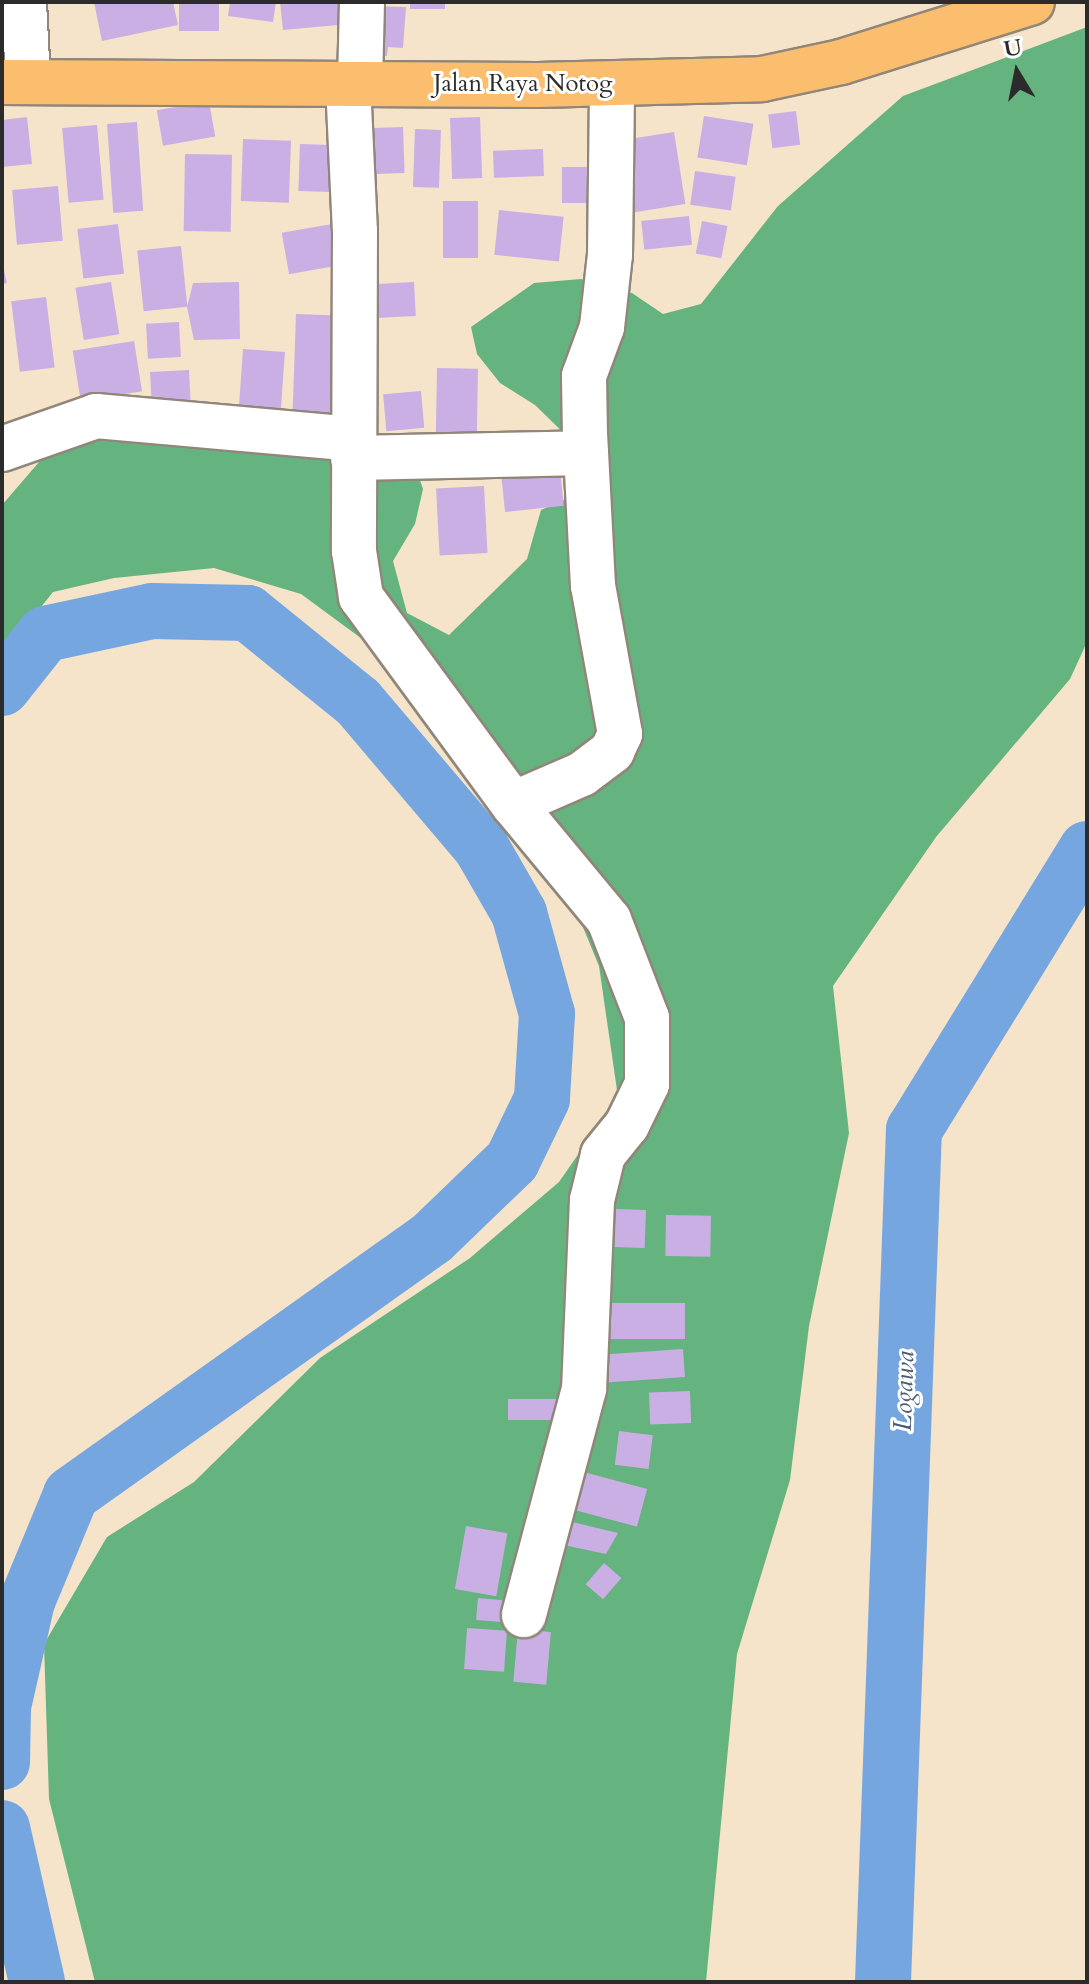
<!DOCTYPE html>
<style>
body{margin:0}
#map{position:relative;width:1089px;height:1984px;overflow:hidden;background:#f5e3ca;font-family:Cardo,serif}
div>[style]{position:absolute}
.forest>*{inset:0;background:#65b37e}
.river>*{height:56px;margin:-28px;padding:0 28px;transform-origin:28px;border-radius:28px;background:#75a6e0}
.building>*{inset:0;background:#caafe5;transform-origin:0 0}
.roads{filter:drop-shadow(2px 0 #90877a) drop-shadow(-2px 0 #90877a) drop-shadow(0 2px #90877a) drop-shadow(0 -2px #90877a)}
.minor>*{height:44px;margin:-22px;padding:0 22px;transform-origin:22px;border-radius:22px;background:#fff}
.highway>*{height:44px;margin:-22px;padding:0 22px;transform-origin:22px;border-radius:22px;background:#fbbd6e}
span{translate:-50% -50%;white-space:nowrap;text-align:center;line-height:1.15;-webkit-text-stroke:6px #fff;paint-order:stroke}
.street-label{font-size:24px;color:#2b2b2b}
.water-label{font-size:26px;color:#495c73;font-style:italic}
.frame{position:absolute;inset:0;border:4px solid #2b2b2b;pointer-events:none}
.north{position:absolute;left:977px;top:32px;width:80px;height:80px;-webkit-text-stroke:6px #fff;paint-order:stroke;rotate:350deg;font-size:22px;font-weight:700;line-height:32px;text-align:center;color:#2b2b2b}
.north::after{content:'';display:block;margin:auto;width:28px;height:36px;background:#2b2b2b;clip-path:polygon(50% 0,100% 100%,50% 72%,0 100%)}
</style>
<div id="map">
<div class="forest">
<div style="clip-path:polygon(1087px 27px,1087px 642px,1070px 679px,936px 837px,833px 986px,849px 1133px,809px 1326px,790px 1480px,737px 1654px,706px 1982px,95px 1982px,49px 1799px,44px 1644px,107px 1537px,194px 1482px,320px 1358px,470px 1258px,559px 1182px,618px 1097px,599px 966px,557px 864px,422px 683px,301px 594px,214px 568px,114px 578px,53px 592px,2px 656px,2px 505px,46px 454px,96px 416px,353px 439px,370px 513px,379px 448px,409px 448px,423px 489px,415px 524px,393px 561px,407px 613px,449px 635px,527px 559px,541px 510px,596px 486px,575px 444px,535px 405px,500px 383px,477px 354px,471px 327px,534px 283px,581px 279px,632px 293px,663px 314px,701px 304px,778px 206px,903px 96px)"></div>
</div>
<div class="river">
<div style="left:2px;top:688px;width:69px;rotate:-51.5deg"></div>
<div style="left:45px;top:634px;width:109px;rotate:-12.1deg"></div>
<div style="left:152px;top:611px;width:96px;rotate:1.2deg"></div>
<div style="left:248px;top:613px;width:141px;rotate:39deg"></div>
<div style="left:358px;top:702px;width:190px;rotate:49.7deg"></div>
<div style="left:481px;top:847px;width:76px;rotate:60.1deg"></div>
<div style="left:519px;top:913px;width:105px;rotate:74.5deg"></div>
<div style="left:547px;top:1014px;width:85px;rotate:93.4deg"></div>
<div style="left:542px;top:1099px;width:69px;rotate:115.8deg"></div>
<div style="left:512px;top:1161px;width:111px;rotate:136.1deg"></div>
<div style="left:432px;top:1238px;width:443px;rotate:144.6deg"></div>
<div style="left:71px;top:1495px;width:115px;rotate:112.5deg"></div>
<div style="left:27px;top:1601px;width:109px;rotate:102.8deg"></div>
<div style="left:3px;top:1707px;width:55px;rotate:91deg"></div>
<div style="left:2px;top:1828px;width:158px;rotate:77.2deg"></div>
<div style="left:883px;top:1982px;width:853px;rotate:-87.92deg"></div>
<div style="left:914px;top:1130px;width:330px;rotate:-58.4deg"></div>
</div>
<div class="building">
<div style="clip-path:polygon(94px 2px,173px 2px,178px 25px,102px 41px)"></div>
<div style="left:179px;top:2px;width:40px;height:29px"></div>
<div style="clip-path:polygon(230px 2px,276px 2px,273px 22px,228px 16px)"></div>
<div style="clip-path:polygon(280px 2px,348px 2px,349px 24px,283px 30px)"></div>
<div style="left:410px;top:2px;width:35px;height:7px"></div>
<div style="clip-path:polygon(371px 6px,406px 7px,403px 48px,388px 47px,387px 56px,369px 55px)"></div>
<div style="left:209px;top:101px;width:36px;height:53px;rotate:80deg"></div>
<div style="left:796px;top:111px;width:34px;height:28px;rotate:83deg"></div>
<div style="left:704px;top:116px;width:50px;height:42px;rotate:9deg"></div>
<div style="clip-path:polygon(27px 117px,32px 164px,2px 167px,2px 120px)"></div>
<div style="left:480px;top:117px;width:61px;height:30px;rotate:88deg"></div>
<div style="left:137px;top:122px;width:89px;height:30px;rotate:86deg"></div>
<div style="left:97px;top:125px;width:75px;height:35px;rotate:85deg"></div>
<div style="left:403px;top:127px;width:46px;height:37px;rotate:88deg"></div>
<div style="left:415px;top:129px;width:26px;height:58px;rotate:2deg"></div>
<div style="left:674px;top:132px;width:73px;height:53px;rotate:81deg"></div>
<div style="left:243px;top:139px;width:48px;height:62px;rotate:2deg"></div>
<div style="left:300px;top:144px;width:32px;height:47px;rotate:2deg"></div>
<div style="left:543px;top:149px;width:27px;height:50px;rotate:88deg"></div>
<div style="left:185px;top:154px;width:47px;height:77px;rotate:1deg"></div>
<div style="left:562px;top:167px;width:40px;height:36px"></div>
<div style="left:695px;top:171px;width:41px;height:34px;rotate:8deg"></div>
<div style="left:58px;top:186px;width:55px;height:46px;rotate:85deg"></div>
<div style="left:443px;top:201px;width:35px;height:57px"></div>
<div style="left:499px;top:210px;width:65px;height:45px;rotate:6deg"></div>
<div style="left:689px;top:216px;width:29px;height:48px;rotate:84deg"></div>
<div style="left:702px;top:221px;width:26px;height:33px;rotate:11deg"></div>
<div style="left:118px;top:224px;width:50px;height:41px;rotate:83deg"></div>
<div style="left:332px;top:224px;width:42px;height:51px;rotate:80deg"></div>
<div style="left:181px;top:246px;width:61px;height:44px;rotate:84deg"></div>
<div style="clip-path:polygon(2px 262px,7px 283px,2px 284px)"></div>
<div style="left:111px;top:282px;width:53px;height:36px;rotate:81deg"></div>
<div style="clip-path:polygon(239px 282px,240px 339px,194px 340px,187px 307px,193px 283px)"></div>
<div style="left:414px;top:282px;width:34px;height:46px;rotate:87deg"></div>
<div style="left:46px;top:297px;width:71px;height:35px;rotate:83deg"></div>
<div style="left:296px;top:314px;width:47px;height:100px;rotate:2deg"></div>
<div style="left:179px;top:322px;width:35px;height:33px;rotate:87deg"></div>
<div style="left:134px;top:341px;width:51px;height:62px;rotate:81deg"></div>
<div style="left:243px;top:349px;width:42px;height:61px;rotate:4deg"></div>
<div style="left:437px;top:368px;width:41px;height:77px;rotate:1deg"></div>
<div style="left:189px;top:370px;width:37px;height:39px;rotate:87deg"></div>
<div style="left:421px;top:391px;width:37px;height:38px;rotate:85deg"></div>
<div style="left:560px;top:470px;width:36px;height:59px;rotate:84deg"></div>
<div style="left:484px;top:486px;width:67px;height:48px;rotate:87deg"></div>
<div style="left:616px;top:1209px;width:30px;height:38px;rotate:2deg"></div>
<div style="left:666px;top:1215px;width:45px;height:41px;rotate:1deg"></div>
<div style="left:603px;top:1303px;width:82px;height:36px"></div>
<div style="left:683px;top:1349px;width:28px;height:79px;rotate:86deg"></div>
<div style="left:690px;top:1391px;width:32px;height:41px;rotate:88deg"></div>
<div style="left:556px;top:1399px;width:21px;height:48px;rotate:90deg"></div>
<div style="left:619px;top:1431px;width:34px;height:34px;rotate:7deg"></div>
<div style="left:565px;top:1467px;width:85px;height:39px;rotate:15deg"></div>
<div style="clip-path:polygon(564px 1520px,618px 1533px,606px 1554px,559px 1544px)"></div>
<div style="left:466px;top:1526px;width:42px;height:64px;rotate:10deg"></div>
<div style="left:604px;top:1563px;width:23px;height:28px;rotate:41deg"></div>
<div style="left:478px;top:1598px;width:25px;height:22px;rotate:5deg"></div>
<div style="left:467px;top:1628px;width:40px;height:41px;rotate:4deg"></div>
<div style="left:518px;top:1629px;width:33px;height:53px;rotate:5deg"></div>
</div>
<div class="roads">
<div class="minor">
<div style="left:24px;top:2px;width:80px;rotate:87.1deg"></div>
<div style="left:348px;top:84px;width:147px;rotate:87.3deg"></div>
<div style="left:355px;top:231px;width:320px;rotate:90.2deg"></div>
<div style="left:354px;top:551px;width:47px;rotate:81.3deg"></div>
<div style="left:361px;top:597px;width:257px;rotate:53.7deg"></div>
<div style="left:513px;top:804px;width:151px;rotate:50.4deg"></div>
<div style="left:609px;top:920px;width:105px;rotate:68.8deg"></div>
<div style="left:647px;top:1018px;width:66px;rotate:90deg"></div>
<div style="left:647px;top:1084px;width:46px;rotate:116deg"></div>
<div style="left:627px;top:1125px;width:38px;rotate:129deg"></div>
<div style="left:603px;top:1155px;width:46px;rotate:103.7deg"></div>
<div style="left:592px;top:1200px;width:189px;rotate:92.4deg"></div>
<div style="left:584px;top:1389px;width:234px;rotate:104.9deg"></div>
<div style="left:360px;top:84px;width:82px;rotate:-88.6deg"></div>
<div style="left:2px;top:449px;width:100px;rotate:-19.3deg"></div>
<div style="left:96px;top:416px;width:258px;rotate:5.1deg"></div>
<div style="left:353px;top:458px;width:233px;rotate:-1.2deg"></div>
<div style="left:513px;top:804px;width:75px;rotate:-23.5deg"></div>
<div style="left:582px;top:774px;width:38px;rotate:-37deg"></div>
<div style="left:612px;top:751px;width:19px;rotate:-65deg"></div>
<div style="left:620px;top:734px;width:150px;rotate:-100.3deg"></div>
<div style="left:593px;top:586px;width:151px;rotate:-93deg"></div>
<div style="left:585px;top:435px;width:59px;rotate:-91deg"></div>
<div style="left:584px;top:376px;width:52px;rotate:-69.8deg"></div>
<div style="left:602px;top:327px;width:72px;rotate:-83.7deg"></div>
<div style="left:610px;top:255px;width:170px;rotate:-89.3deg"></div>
</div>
<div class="highway">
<div style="left:2px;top:82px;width:536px;rotate:0.32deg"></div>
<div style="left:538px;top:85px;width:224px;rotate:-1.5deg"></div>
<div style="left:762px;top:79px;width:81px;rotate:-12.1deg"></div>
<div style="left:841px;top:62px;width:200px;rotate:-17.4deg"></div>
</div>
</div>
<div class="street-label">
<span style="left:523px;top:84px">Jalan Raya Notog</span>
</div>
<div class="water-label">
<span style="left:904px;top:1391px;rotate:-88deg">Logawa</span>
</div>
<div class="frame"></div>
<div class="north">U</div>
</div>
